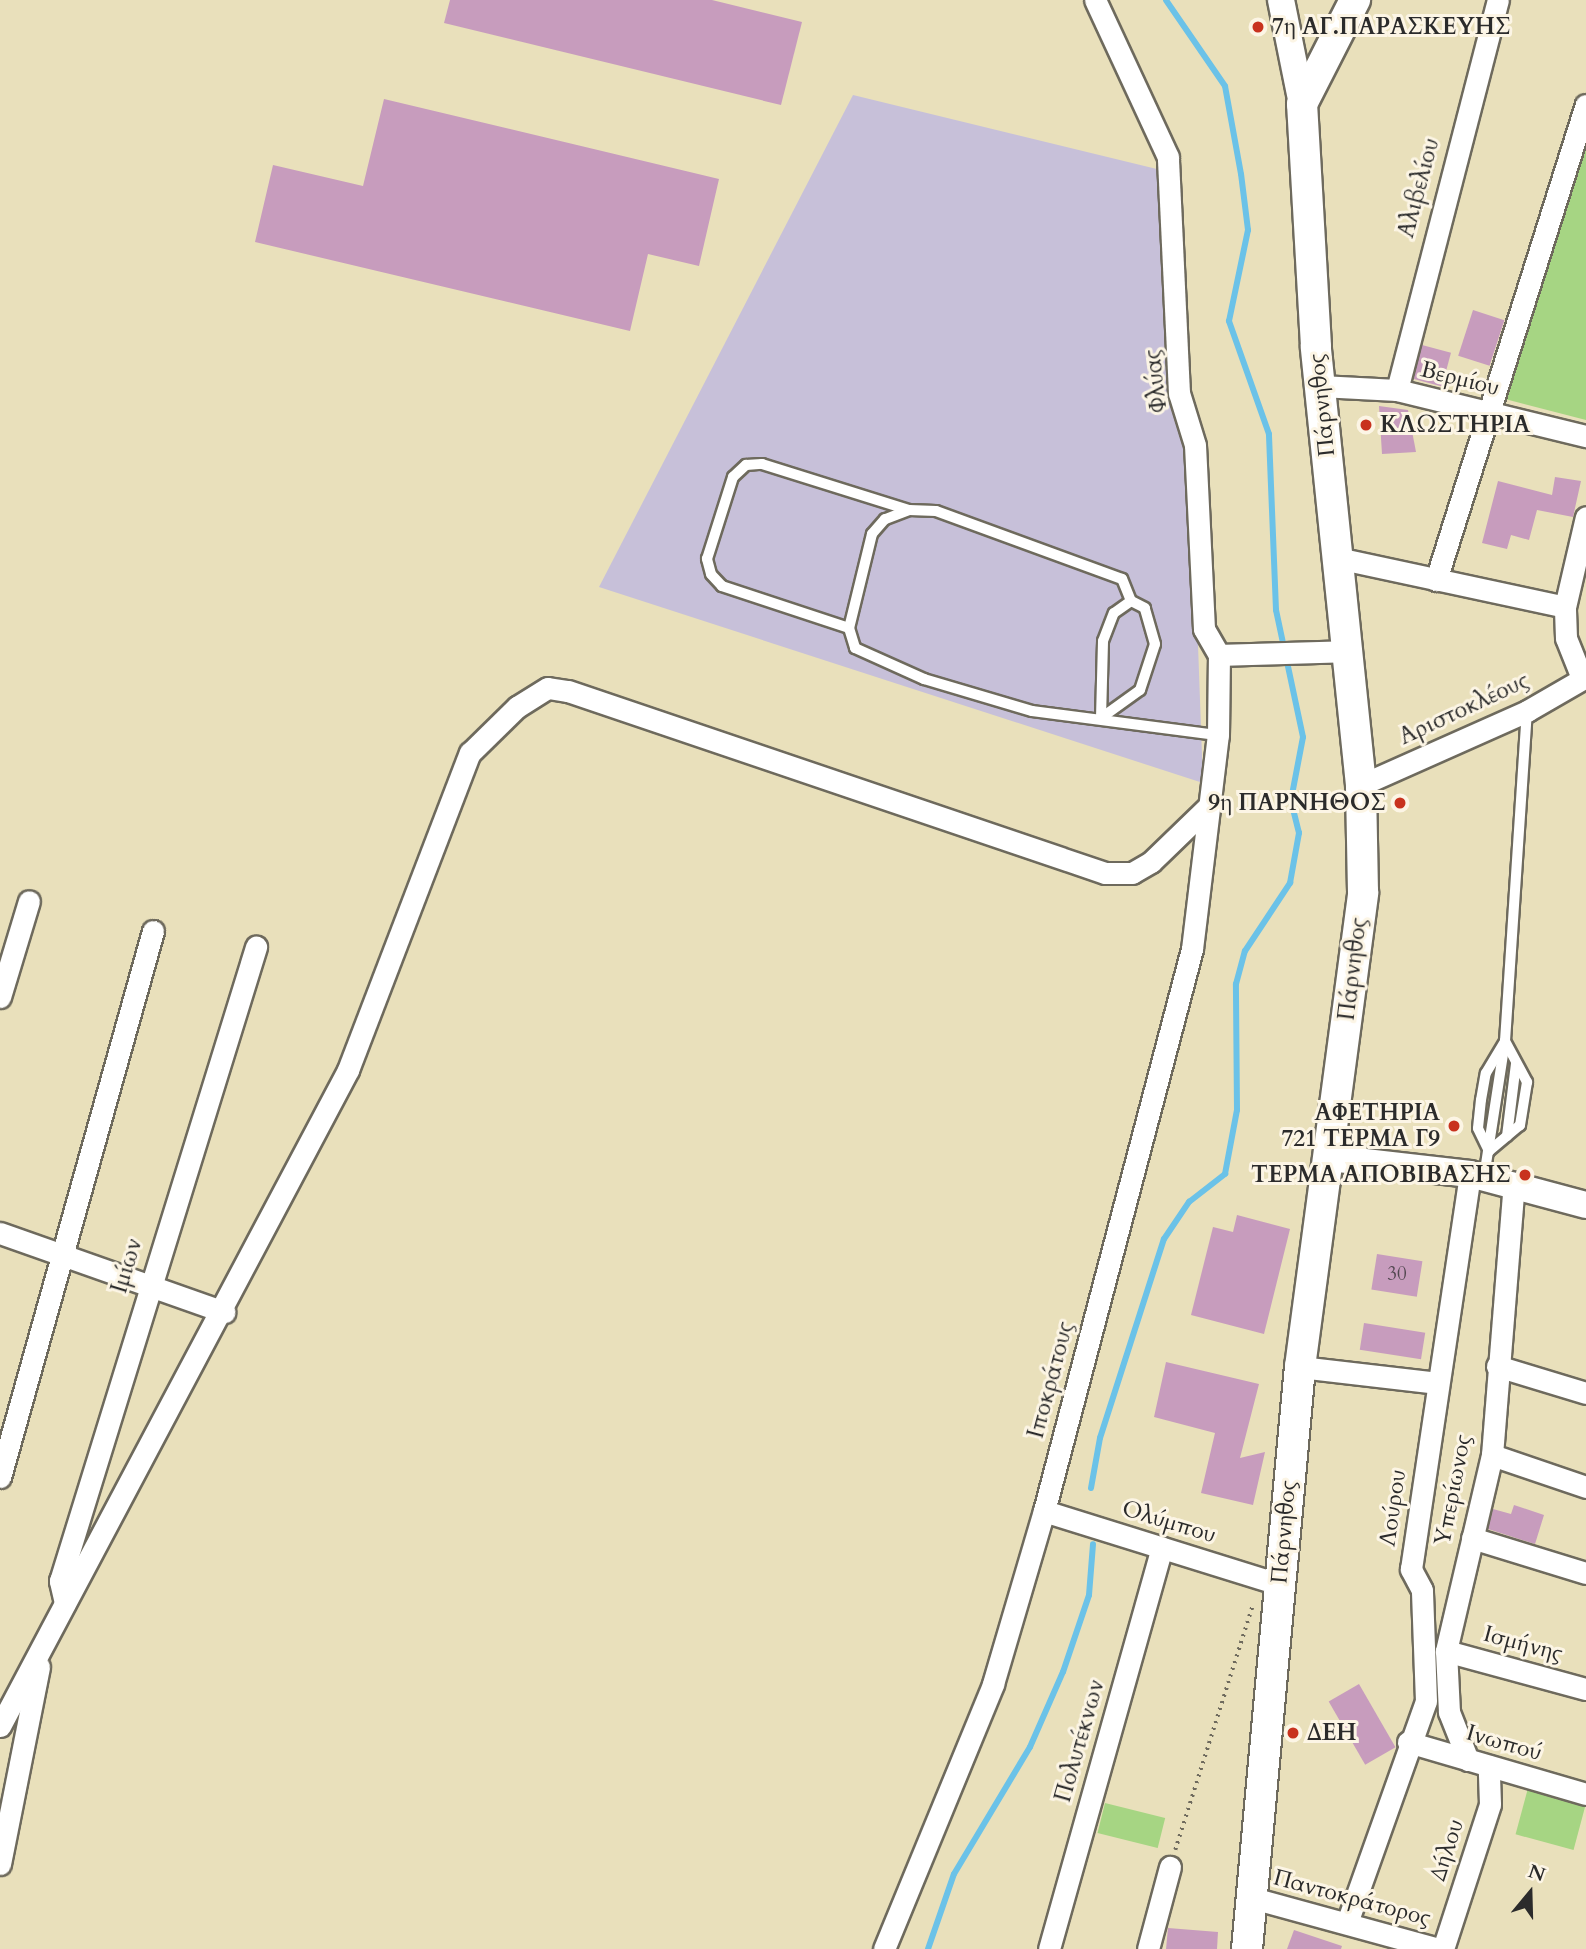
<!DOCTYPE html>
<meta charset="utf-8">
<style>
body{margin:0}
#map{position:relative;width:1586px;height:1949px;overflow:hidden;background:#e9e0bb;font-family:Cardo,serif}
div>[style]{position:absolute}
.industrial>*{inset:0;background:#c7c0d9}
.green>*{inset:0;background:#a6d583;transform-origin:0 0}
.stream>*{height:6px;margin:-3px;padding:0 3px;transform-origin:3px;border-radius:3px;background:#6bc2e8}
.building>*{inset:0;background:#c79cbd;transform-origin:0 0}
.path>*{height:3.5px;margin-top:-1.75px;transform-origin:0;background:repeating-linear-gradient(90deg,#6e6a5d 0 2px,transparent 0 7px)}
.roads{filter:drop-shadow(2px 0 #6e6a5d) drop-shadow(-2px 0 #6e6a5d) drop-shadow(0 2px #6e6a5d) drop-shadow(0 -2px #6e6a5d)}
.service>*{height:10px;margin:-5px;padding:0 5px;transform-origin:5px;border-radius:5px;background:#fff}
.minor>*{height:21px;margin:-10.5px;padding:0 10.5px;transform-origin:10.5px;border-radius:10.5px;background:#fff}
.tertiary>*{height:26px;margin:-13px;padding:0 13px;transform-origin:13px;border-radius:13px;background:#fff}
.secondary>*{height:30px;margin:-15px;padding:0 15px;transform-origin:15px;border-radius:15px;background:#fff}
.dots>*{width:19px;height:19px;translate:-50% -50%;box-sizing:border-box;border:4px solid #fcf5e5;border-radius:50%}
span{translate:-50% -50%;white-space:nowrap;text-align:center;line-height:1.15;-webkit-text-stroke:6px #fcf5e5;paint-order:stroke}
.number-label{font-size:19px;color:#524750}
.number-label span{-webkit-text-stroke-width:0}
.poi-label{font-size:23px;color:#2b2b2b;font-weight:700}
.left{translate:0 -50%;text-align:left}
.right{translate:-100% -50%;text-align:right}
.street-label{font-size:23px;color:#2b2b2b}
.north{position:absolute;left:1495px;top:1858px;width:70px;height:70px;-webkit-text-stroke:5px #fcf5e5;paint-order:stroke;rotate:19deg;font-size:19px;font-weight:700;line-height:28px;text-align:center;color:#2b2b2b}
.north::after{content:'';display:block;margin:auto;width:24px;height:32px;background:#2b2b2b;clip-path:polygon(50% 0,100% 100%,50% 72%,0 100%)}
</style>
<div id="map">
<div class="industrial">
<div style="clip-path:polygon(853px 95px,1165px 171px,1191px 451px,1203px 783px,599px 587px)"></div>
</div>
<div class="green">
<div style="clip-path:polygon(1586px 136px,1586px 420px,1505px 399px)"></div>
<div style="left:1528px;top:1788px;width:60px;height:48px;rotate:15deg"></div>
<div style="left:1105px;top:1803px;width:62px;height:31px;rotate:14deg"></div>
</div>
<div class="stream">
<div style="left:1091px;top:1488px;width:51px;rotate:-79.8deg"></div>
<div style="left:1100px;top:1438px;width:209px;rotate:-72.2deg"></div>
<div style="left:1164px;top:1239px;width:45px;rotate:-56deg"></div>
<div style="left:1189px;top:1202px;width:46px;rotate:-37.9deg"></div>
<div style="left:1225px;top:1174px;width:65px;rotate:-79.4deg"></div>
<div style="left:1237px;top:1110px;width:126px;rotate:-90.5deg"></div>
<div style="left:1236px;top:984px;width:34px;rotate:-75deg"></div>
<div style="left:1245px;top:951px;width:82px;rotate:-56.5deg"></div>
<div style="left:1290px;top:883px;width:51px;rotate:-79.8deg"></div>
<div style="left:1299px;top:833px;width:34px;rotate:-104deg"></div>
<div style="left:1291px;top:800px;width:64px;rotate:-79.2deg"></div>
<div style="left:1303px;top:737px;width:130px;rotate:-102deg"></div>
<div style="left:1276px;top:610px;width:176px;rotate:-92.3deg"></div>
<div style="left:1269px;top:434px;width:120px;rotate:-109.5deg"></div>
<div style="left:1229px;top:321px;width:93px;rotate:-78.2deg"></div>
<div style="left:1248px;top:230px;width:56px;rotate:-97.1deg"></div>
<div style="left:1241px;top:174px;width:89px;rotate:-100.3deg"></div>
<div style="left:1225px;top:86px;width:104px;rotate:-124.5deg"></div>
<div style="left:928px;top:1949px;width:79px;rotate:-70.9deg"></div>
<div style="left:954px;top:1874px;width:148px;rotate:-59.1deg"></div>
<div style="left:1030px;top:1747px;width:82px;rotate:-66.3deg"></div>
<div style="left:1063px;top:1672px;width:81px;rotate:-71.3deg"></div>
<div style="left:1089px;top:1595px;width:51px;rotate:-85.5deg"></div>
</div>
<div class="building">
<div style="clip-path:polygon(450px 0,712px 0,802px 22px,781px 105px,444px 23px)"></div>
<div style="clip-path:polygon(384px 99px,719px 179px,699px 266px,648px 254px,630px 331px,255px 242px,273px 165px,363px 186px)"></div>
<div style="left:1473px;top:310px;width:33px;height:48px;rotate:18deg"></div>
<div style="left:1422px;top:345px;width:30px;height:35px;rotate:15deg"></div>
<div style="clip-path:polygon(1379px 406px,1408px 410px,1416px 452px,1382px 454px)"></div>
<div style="clip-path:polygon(1555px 477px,1581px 481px,1573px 517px,1537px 510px,1529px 540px,1511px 535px,1507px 549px,1482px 543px,1498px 481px,1552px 495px)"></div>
<div style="clip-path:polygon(1237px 1215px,1290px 1229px,1264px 1334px,1191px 1315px,1213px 1227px,1233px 1232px)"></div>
<div style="left:1377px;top:1254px;width:46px;height:36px;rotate:9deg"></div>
<div style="left:1364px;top:1323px;width:62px;height:27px;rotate:9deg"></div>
<div style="clip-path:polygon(1166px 1362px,1259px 1384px,1240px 1458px,1265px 1452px,1253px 1505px,1201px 1493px,1215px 1433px,1154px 1417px)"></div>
<div style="clip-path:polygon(1514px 1505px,1544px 1515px,1535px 1544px,1488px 1529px,1493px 1509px,1511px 1514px)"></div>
<div style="left:1359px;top:1684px;width:73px;height:35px;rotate:60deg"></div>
<div style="clip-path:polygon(1168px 1928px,1218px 1932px,1217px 1949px,1166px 1949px)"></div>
<div style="clip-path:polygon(1294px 1930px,1342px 1946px,1341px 1949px,1287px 1949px)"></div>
</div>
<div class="path">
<div style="left:1175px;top:1850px;width:258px;rotate:-72.4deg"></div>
</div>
<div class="roads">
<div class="service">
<div style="left:849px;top:628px;width:134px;rotate:-161.7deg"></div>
<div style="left:722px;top:586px;width:16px;rotate:-133deg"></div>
<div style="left:711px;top:574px;width:16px;rotate:-105deg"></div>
<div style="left:707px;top:559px;width:86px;rotate:-72.4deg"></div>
<div style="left:733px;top:477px;width:18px;rotate:-43deg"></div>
<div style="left:746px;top:465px;width:16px;rotate:-4deg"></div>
<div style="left:762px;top:464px;width:154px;rotate:17.4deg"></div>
<div style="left:1101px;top:718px;width:48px;rotate:-35.7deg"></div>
<div style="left:1140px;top:690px;width:48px;rotate:-71.9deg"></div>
<div style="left:1155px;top:644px;width:37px;rotate:-106deg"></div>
<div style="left:1145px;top:608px;width:16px;rotate:-153deg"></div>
<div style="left:1131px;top:601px;width:24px;rotate:-112deg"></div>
<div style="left:1122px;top:579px;width:198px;rotate:-159.9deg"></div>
<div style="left:936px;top:511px;width:27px;rotate:-178deg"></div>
<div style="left:909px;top:510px;width:26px;rotate:159deg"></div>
<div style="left:885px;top:519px;width:20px;rotate:131deg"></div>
<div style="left:872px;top:534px;width:97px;rotate:103.7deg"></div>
<div style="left:849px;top:628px;width:21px;rotate:73deg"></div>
<div style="left:855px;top:648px;width:76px;rotate:24.2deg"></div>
<div style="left:924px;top:679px;width:113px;rotate:16.5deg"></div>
<div style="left:1032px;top:711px;width:188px;rotate:7.4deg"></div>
<div style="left:1101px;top:718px;width:77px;rotate:-88.5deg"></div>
<div style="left:1103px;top:641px;width:30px;rotate:-69deg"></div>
<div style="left:1114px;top:613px;width:21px;rotate:-35deg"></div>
<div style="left:1505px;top:1041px;width:47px;rotate:61.8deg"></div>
<div style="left:1527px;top:1082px;width:44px;rotate:99.2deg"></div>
<div style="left:1520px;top:1125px;width:40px;rotate:140deg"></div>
<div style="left:1489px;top:1151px;width:25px;rotate:-116deg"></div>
<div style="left:1478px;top:1128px;width:28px;rotate:-84deg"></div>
<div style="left:1481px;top:1100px;width:27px;rotate:-80deg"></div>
<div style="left:1486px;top:1073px;width:37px;rotate:-59deg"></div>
<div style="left:1507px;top:1136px;width:73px;rotate:-82.9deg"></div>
<div style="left:1484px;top:1177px;width:138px;rotate:-81.2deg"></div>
<div style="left:1505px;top:1041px;width:331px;rotate:-86.2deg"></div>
</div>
<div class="minor">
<div style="left:1320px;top:386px;width:77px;rotate:3deg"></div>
<div style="left:1397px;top:390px;width:195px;rotate:13.7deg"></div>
<div style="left:1397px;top:390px;width:403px;rotate:-75.5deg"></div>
<div style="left:1337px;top:558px;width:233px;rotate:12.1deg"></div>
<div style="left:1436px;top:580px;width:498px;rotate:-72.5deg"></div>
<div style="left:1219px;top:655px;width:132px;rotate:-1.7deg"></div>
<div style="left:1582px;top:678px;width:43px;rotate:-111.8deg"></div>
<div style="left:1566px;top:638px;width:31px;rotate:-92deg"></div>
<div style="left:1565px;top:607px;width:92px;rotate:-76.9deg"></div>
<div style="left:1361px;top:785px;width:182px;rotate:-24deg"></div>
<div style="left:1527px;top:711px;width:68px;rotate:-30deg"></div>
<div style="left:0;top:997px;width:100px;rotate:-73.2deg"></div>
<div style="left:0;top:1233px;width:238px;rotate:19.4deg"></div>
<div style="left:1497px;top:1366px;width:93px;rotate:16.9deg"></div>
<div style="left:1300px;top:1367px;width:139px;rotate:6.6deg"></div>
<div style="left:1492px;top:1455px;width:99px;rotate:18.8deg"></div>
<div style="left:0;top:1477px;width:567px;rotate:-74.35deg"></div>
<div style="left:1044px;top:1511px;width:246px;rotate:17.3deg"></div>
<div style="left:1472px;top:1538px;width:119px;rotate:17.1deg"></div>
<div style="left:65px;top:1603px;width:23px;rotate:-103deg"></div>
<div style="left:60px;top:1581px;width:664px;rotate:-72.82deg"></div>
<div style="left:1446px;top:1651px;width:145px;rotate:15.2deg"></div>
<div style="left:0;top:1726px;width:743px;rotate:-62.05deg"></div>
<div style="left:348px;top:1070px;width:340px;rotate:-69deg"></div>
<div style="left:470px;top:753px;width:66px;rotate:-44.4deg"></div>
<div style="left:517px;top:707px;width:36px;rotate:-32deg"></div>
<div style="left:548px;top:688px;width:20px;rotate:9deg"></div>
<div style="left:568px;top:691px;width:567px;rotate:18.72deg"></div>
<div style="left:1105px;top:873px;width:27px"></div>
<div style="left:1132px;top:873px;width:22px;rotate:-30deg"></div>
<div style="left:1151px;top:862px;width:78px;rotate:-44deg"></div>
<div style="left:1408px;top:1742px;width:185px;rotate:16.3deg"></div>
<div style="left:1468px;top:1760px;width:52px;rotate:-111.6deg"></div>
<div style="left:1449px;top:1712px;width:61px;rotate:-92.8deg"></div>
<div style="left:1446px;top:1651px;width:201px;rotate:-76.8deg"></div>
<div style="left:1492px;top:1455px;width:273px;rotate:-85.4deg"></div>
<div style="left:0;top:1864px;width:201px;rotate:-78.8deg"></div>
<div style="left:1252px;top:1898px;width:193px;rotate:15.3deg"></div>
<div style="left:1348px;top:1920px;width:232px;rotate:-70.4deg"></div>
<div style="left:1426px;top:1701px;width:111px;rotate:-92.1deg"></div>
<div style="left:1422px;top:1590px;width:24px;rotate:-118deg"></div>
<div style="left:1411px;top:1569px;width:399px;rotate:-81.5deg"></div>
<div style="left:884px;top:1949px;width:287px;rotate:-67.6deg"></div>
<div style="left:993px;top:1684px;width:180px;rotate:-73.6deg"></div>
<div style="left:1044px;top:1511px;width:581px;rotate:-75.25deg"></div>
<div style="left:1192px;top:949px;width:216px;rotate:-83.1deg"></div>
<div style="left:1218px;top:735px;width:80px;rotate:-89.3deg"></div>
<div style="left:1219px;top:655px;width:30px;rotate:-120deg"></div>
<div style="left:1204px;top:629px;width:184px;rotate:-92.8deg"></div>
<div style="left:1195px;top:445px;width:54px;rotate:-107.1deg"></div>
<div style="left:1179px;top:393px;width:236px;rotate:-92.7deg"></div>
<div style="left:1168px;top:157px;width:173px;rotate:-114.9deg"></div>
<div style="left:1049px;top:1949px;width:417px;rotate:-74.3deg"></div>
<div style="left:1148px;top:1949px;width:85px;rotate:-75deg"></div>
<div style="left:1443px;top:1949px;width:152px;rotate:-72deg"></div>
<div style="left:1490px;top:1804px;width:38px;rotate:-92deg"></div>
</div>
<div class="tertiary">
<div style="left:1281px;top:0;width:106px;rotate:78.6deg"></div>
<div style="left:1330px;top:1158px;width:141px;rotate:6.5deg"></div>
<div style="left:1470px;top:1174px;width:120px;rotate:15deg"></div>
</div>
<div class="secondary">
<div style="left:1247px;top:1949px;width:584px;rotate:-84.8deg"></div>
<div style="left:1300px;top:1367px;width:479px;rotate:-82.4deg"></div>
<div style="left:1363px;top:892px;width:107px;rotate:-91.1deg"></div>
<div style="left:1361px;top:785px;width:441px;rotate:-95.9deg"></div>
<div style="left:1316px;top:346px;width:242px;rotate:-93.3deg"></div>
<div style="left:1302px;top:104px;width:117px;rotate:-63deg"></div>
</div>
</div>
<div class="dots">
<div style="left:1258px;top:27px;background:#c8321e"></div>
<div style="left:1366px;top:425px;background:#c8321e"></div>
<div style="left:1400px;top:803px;background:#c8321e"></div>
<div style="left:1454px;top:1126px;background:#c8321e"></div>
<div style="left:1525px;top:1175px;background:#c8321e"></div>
<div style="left:1293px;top:1733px;background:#c8321e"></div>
</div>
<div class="number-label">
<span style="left:1397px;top:1275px">30</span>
</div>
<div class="poi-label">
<span class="left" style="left:1272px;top:27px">7η ΑΓ.ΠΑΡΑΣΚΕΥΗΣ</span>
<span class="left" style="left:1380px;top:425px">ΚΛΩΣΤΗΡΙΑ</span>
<span class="right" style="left:1386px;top:803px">9η ΠΑΡΝΗΘΟΣ</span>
<span class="right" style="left:1440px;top:1126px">ΑΦΕΤΗΡΙΑ<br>721 ΤΕΡΜΑ Γ9</span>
<span class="right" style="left:1511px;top:1175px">ΤΕΡΜΑ ΑΠΟΒΙΒΑΣΗΣ</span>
<span class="left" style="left:1307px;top:1733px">ΔΕΗ</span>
</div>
<div class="street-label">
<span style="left:1419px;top:188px;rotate:-75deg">Αλιβελίου</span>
<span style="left:1460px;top:379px;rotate:14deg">Βερμίου</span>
<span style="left:1156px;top:381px;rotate:-97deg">Φλύας</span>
<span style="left:1322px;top:405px;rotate:-96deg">Πάρνηθος</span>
<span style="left:1464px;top:709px;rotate:-25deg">Αριστοκλέους</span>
<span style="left:1353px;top:969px;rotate:-83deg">Πάρνηθος</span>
<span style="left:127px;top:1266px;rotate:-73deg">Ιμίων</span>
<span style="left:1051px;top:1380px;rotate:-75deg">Ιποκράτους</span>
<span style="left:1453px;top:1490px;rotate:-79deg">Υπερίωνος</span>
<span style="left:1393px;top:1508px;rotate:-82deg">Λούρου</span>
<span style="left:1169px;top:1522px;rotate:17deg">Ολύμπου</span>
<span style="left:1284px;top:1532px;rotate:-85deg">Πάρνηθος</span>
<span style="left:1523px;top:1644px;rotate:15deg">Ισμήνης</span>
<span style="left:1080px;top:1741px;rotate:-74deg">Πολυτέκνων</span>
<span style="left:1504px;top:1743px;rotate:16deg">Ινωπού</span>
<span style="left:1447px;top:1850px;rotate:-72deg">Δήλου</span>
<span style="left:1352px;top:1898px;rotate:15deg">Παντοκράτορος</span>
</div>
<div class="north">N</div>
</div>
